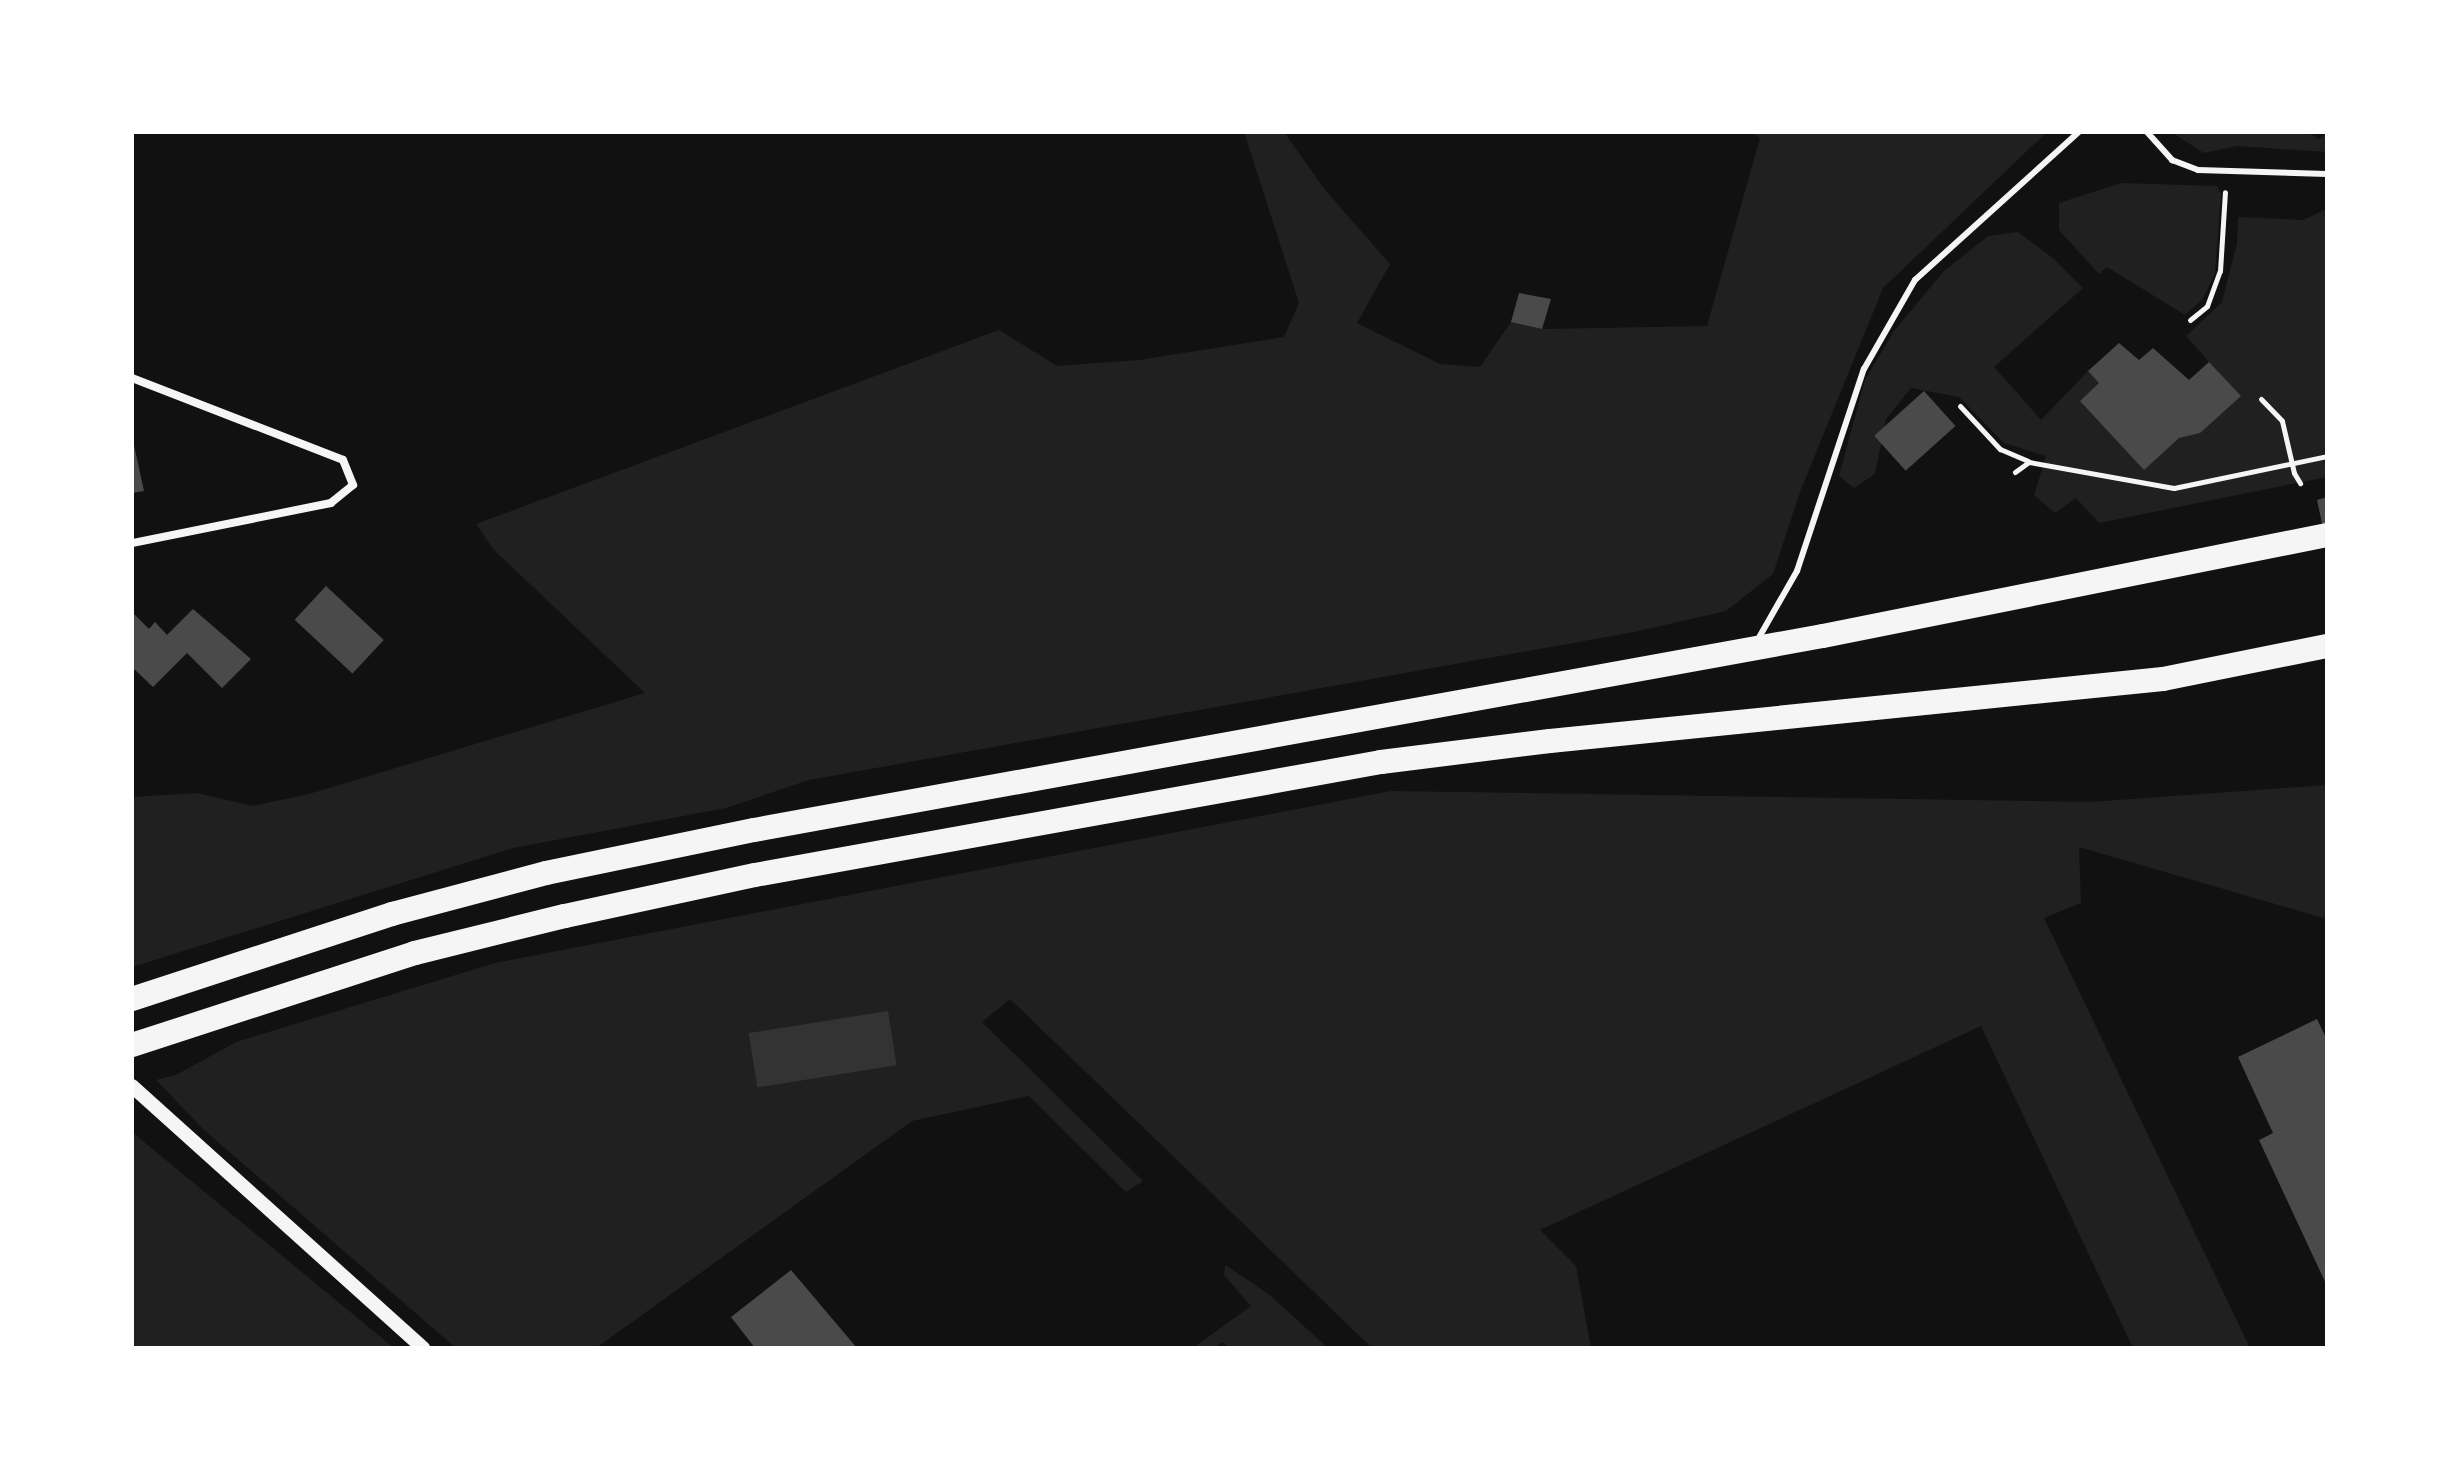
<!DOCTYPE html>
<style>
body{margin:0}
#map{position:relative;width:2459px;height:1480px;overflow:hidden;background:#111;font-family:Poppins,sans-serif}
div>[style]{position:absolute}
.green>*{inset:0;background:#202020}
.water>*{inset:0;background:#333;transform-origin:0 0}
.building>*{inset:0;background:#4a4a4a;transform-origin:0 0}
.path>*{height:5px;margin:-2.5px;padding:0 2.5px;transform-origin:2.5px;border-radius:2.5px;background:#f5f5f5}
.service>*{height:6px;margin:-3px;padding:0 3px;transform-origin:3px;border-radius:3px;background:#f5f5f5}
.minor>*{height:8px;margin:-4px;padding:0 4px;transform-origin:4px;border-radius:4px;background:#f5f5f5}
.tertiary>*{height:14px;margin:-7px;padding:0 7px;transform-origin:7px;border-radius:7px;background:#f5f5f5}
.motorway>*{height:24px;margin:-12px;padding:0 12px;transform-origin:12px;border-radius:12px;background:#f5f5f5}
span{translate:-50% -50%;white-space:nowrap;text-align:center;line-height:1.15;-webkit-text-stroke:7px #fff;paint-order:stroke}
.frame{position:absolute;inset:0;border:134px solid #fff;pointer-events:none}
</style>
<div id="map">
<div class="green">
<div style="clip-path:polygon(1244px 132px,1284px 132px,1325px 190px,1390px 264px,1357px 323px,1440px 364px,1480px 367px,1511px 322px,1542px 329px,1707px 326px,1760px 138px,1750px 132px,2047px 132px,1883px 288px,1800px 492px,1773px 574px,1726px 611px,1634px 632px,809px 780px,726px 808px,513px 848px,132px 967px,132px 797px,197px 793px,253px 806px,309px 794px,645px 693px,494px 550px,476px 524px,999px 330px,1057px 366px,1139px 360px,1284px 337px,1299px 303px)"></div>
<div style="clip-path:polygon(2171px 132px,2308px 132px,2319px 139px,2327px 132px,2327px 152px,2237px 146px,2204px 153px)"></div>
<div style="clip-path:polygon(2121px 183px,2217px 186px,2221px 194px,2215px 274px,2202px 300px,2185px 315px,2107px 267px,2099px 274px,2059px 230px,2059px 203px)"></div>
<div style="clip-path:polygon(2327px 209px,2327px 477px,2099px 523px,2076px 498px,2055px 513px,2034px 495px,2046px 456px,2004px 443px,1959px 397px,1911px 388px,1886px 419px,1875px 474px,1854px 488px,1839px 476px,1865px 380px,1894px 331px,1943px 272px,1988px 236px,2018px 232px,2054px 259px,2083px 288px,1994px 367px,2041px 420px,2088px 371px,2200px 399px,2209px 362px,2186px 336px,2222px 302px,2237px 243px,2238px 217px,2303px 220px)"></div>
<div style="clip-path:polygon(2327px 785px,2327px 919px,2079px 847px,2081px 903px,2044px 918px,2250px 1348px,2133px 1348px,1981px 1026px,1540px 1230px,1576px 1266px,1591px 1348px,1372px 1348px,1010px 999px,982px 1022px,1143px 1181px,1126px 1192px,1029px 1096px,912px 1121px,596px 1348px,456px 1348px,204px 1130px,156px 1080px,176px 1075px,236px 1042px,495px 963px,1391px 791px,2090px 802px)"></div>
<div style="clip-path:polygon(132px 1132px,394px 1348px,132px 1348px)"></div>
<div style="clip-path:polygon(1225px 1265px,1266px 1292px,1328px 1348px,1228px 1348px,1223px 1342px,1214px 1348px,1193px 1348px,1251px 1306px,1224px 1275px)"></div>
</div>
<div class="water">
<div style="left:888px;top:1011px;width:55px;height:141px;rotate:81deg"></div>
</div>
<div class="building">
<div style="clip-path:polygon(1519px 293px,1551px 299px,1542px 329px,1511px 322px)"></div>
<div style="clip-path:polygon(2119px 343px,2139px 360px,2153px 348px,2189px 380px,2209px 362px,2241px 396px,2200px 433px,2179px 438px,2144px 470px,2080px 401px,2099px 383px,2088px 371px)"></div>
<div style="left:1924px;top:391px;width:47px;height:67px;rotate:48deg"></div>
<div style="clip-path:polygon(132px 436px,144px 491px,132px 493px)"></div>
<div style="clip-path:polygon(2327px 497px,2327px 542px,2326px 542px,2317px 500px)"></div>
<div style="left:326px;top:586px;width:79px;height:46px;rotate:43deg"></div>
<div style="clip-path:polygon(193px 609px,251px 659px,222px 688px,187px 653px,153px 687px,132px 667px,132px 612px,149px 629px,155px 622px,167px 635px)"></div>
<div style="clip-path:polygon(2317px 1019px,2327px 1040px,2327px 1286px,2259px 1140px,2273px 1133px,2238px 1057px)"></div>
<div style="clip-path:polygon(791px 1270px,857px 1348px,755px 1348px,731px 1317px)"></div>
</div>
<div class="path">
<div style="left:2190px;top:320px;width:22px;rotate:-39deg"></div>
<div style="left:2207px;top:306px;width:37px;rotate:-70deg"></div>
<div style="left:2220px;top:271px;width:79px;rotate:-86.4deg"></div>
<div style="left:2261px;top:399px;width:30px;rotate:46deg"></div>
<div style="left:2282px;top:421px;width:53px;rotate:77deg"></div>
<div style="left:2294px;top:473px;width:12px;rotate:59deg"></div>
<div style="left:1960px;top:406px;width:59px;rotate:47.1deg"></div>
<div style="left:2000px;top:449px;width:30px;rotate:23deg"></div>
<div style="left:2015px;top:472px;width:17px;rotate:-36deg"></div>
<div style="left:2029px;top:462px;width:147px;rotate:10.2deg"></div>
<div style="left:2174px;top:488px;width:156px;rotate:-11.8deg"></div>
</div>
<div class="service">
<div style="left:2147px;top:132px;width:38px;rotate:48deg"></div>
<div style="left:2172px;top:160px;width:28px;rotate:21deg"></div>
<div style="left:2198px;top:170px;width:129px;rotate:1.8deg"></div>
<div style="left:1757px;top:641px;width:81px;rotate:-60.3deg"></div>
<div style="left:1797px;top:571px;width:213px;rotate:-71.7deg"></div>
<div style="left:1864px;top:369px;width:103px;rotate:-60.2deg"></div>
<div style="left:1915px;top:280px;width:221px;rotate:-42.1deg"></div>
</div>
<div class="minor">
<div style="left:132px;top:378px;width:226px;rotate:21.2deg"></div>
<div style="left:343px;top:460px;width:27px;rotate:68deg"></div>
<div style="left:353px;top:485px;width:28px;rotate:141deg"></div>
<div style="left:331px;top:503px;width:203px;rotate:168.6deg"></div>
</div>
<div class="tertiary">
<div style="left:132px;top:1086px;width:392px;rotate:42deg"></div>
</div>
<div class="motorway">
<div style="left:132px;top:999px;width:274px;rotate:-18.1deg"></div>
<div style="left:392px;top:914px;width:159px;rotate:-14.9deg"></div>
<div style="left:546px;top:873px;width:212px;rotate:-11.7deg"></div>
<div style="left:754px;top:830px;width:1086px;rotate:-10.29deg"></div>
<div style="left:1823px;top:636px;width:514px;rotate:-11.33deg"></div>
<div style="left:132px;top:1045px;width:298px;rotate:-18deg"></div>
<div style="left:415px;top:953px;width:154px;rotate:-13.9deg"></div>
<div style="left:565px;top:916px;width:194px;rotate:-12.2deg"></div>
<div style="left:755px;top:875px;width:636px;rotate:-10.23deg"></div>
<div style="left:1381px;top:762px;width:170px;rotate:-7.1deg"></div>
<div style="left:1550px;top:741px;width:616px;rotate:-5.78deg"></div>
<div style="left:2163px;top:679px;width:167px;rotate:-11.4deg"></div>
</div>
<div class="frame"></div>
</div>
